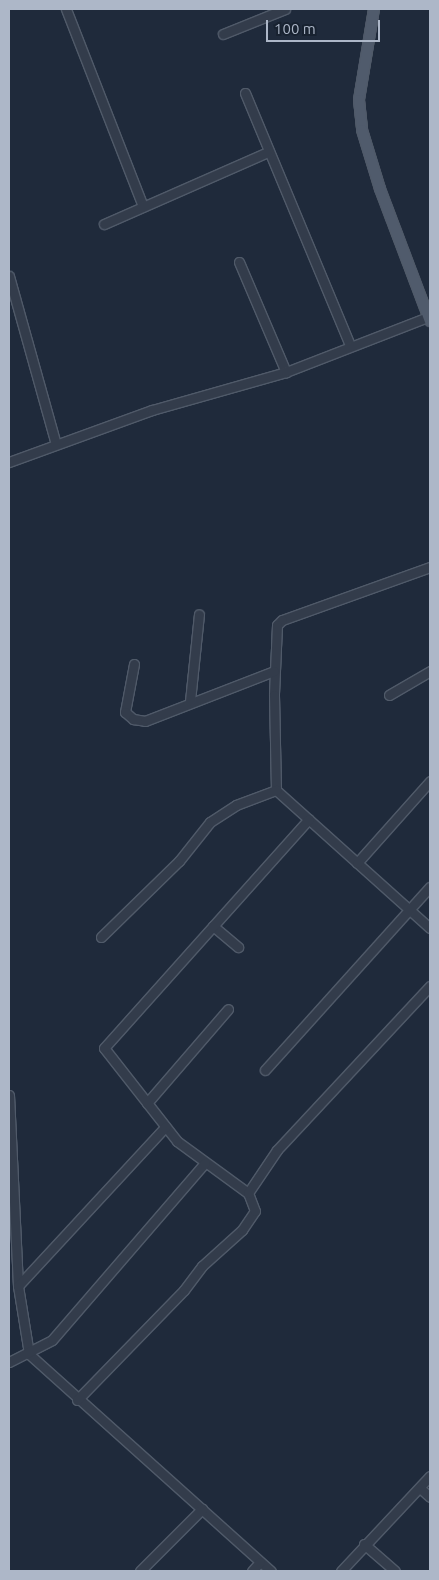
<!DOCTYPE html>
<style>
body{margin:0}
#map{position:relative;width:439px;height:1580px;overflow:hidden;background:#1f2a3b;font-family:Ubuntu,sans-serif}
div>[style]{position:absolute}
.roads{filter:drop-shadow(1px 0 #505a69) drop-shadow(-1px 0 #505a69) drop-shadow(0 1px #505a69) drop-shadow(0 -1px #505a69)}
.minor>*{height:9px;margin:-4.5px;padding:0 4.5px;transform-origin:4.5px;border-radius:4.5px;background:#333c4b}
.major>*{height:10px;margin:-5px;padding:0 5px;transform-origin:5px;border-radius:5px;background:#505b6c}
span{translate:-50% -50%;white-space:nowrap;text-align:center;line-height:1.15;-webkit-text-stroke:4px #182230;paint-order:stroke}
.frame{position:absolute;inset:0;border:10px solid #adb7c8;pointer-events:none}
.scale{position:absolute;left:266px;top:20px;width:114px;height:22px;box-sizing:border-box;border:2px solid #adb7c8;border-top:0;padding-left:6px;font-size:15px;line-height:18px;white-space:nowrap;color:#adb7c8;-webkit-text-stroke:4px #182230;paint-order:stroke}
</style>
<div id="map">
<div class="roads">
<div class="minor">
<div style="left:66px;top:9px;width:212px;rotate:68.7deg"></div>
<div style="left:223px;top:34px;width:67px;rotate:-22deg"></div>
<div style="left:245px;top:93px;width:273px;rotate:67.4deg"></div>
<div style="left:104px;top:224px;width:179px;rotate:-23.7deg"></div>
<div style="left:239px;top:262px;width:120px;rotate:66.9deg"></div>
<div style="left:9px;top:276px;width:174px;rotate:74.4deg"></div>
<div style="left:9px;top:462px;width:152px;rotate:-20deg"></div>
<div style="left:152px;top:410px;width:139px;rotate:-15.8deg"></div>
<div style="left:286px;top:372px;width:152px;rotate:-21.2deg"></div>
<div style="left:430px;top:567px;width:157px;rotate:160.3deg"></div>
<div style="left:282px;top:620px;width:7px;rotate:135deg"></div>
<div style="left:277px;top:625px;width:70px;rotate:92.5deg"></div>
<div style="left:274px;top:695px;width:95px;rotate:88.8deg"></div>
<div style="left:276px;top:790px;width:207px;rotate:41.9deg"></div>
<div style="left:134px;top:664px;width:49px;rotate:100.6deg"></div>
<div style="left:125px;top:712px;width:11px;rotate:41deg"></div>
<div style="left:133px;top:719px;width:12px;rotate:9deg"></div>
<div style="left:145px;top:721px;width:138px;rotate:-21.2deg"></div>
<div style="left:389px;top:695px;width:48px;rotate:-30.3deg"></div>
<div style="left:190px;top:701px;width:87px;rotate:-84.1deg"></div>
<div style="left:357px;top:863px;width:110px;rotate:-48.3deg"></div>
<div style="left:213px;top:926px;width:33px;rotate:40deg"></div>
<div style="left:101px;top:937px;width:109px;rotate:-44.3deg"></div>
<div style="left:179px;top:861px;width:50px;rotate:-51.5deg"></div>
<div style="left:210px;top:822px;width:31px;rotate:-33deg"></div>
<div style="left:236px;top:805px;width:43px;rotate:-20.6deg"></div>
<div style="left:265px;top:1070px;width:246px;rotate:-48deg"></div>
<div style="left:9px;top:1095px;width:191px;rotate:87.3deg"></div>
<div style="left:18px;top:1286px;width:69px;rotate:80.8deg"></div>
<div style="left:29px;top:1354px;width:325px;rotate:41.9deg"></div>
<div style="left:147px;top:1103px;width:124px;rotate:-49.2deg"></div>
<div style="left:248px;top:1193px;width:88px;rotate:-143.8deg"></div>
<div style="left:177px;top:1141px;width:118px;rotate:-128.1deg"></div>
<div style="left:104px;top:1048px;width:307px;rotate:-48.2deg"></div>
<div style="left:18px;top:1286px;width:217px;rotate:-47.2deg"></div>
<div style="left:9px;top:1362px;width:48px;rotate:-27.1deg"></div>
<div style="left:52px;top:1340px;width:234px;rotate:-49.2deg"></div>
<div style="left:77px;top:1400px;width:153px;rotate:-45.8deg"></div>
<div style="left:184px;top:1290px;width:30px;rotate:-53deg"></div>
<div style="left:202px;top:1266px;width:54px;rotate:-42deg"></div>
<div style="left:242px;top:1230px;width:23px;rotate:-56deg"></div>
<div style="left:255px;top:1211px;width:19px;rotate:-111deg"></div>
<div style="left:248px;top:1193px;width:52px;rotate:-56deg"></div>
<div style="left:277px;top:1150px;width:224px;rotate:-47deg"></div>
<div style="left:421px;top:1489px;width:12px;rotate:42deg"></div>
<div style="left:364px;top:1544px;width:41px;rotate:41.1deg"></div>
<div style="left:140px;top:1571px;width:88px;rotate:-45deg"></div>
<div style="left:252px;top:1571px;width:12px;rotate:-48deg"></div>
<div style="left:341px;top:1571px;width:130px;rotate:-46.9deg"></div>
</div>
<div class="major">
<div style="left:374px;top:9px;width:92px;rotate:99.4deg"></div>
<div style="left:359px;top:100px;width:30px;rotate:84deg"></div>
<div style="left:362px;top:130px;width:62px;rotate:73deg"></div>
<div style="left:380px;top:189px;width:141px;rotate:69.3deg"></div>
</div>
</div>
<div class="frame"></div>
<div class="scale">100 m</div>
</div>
